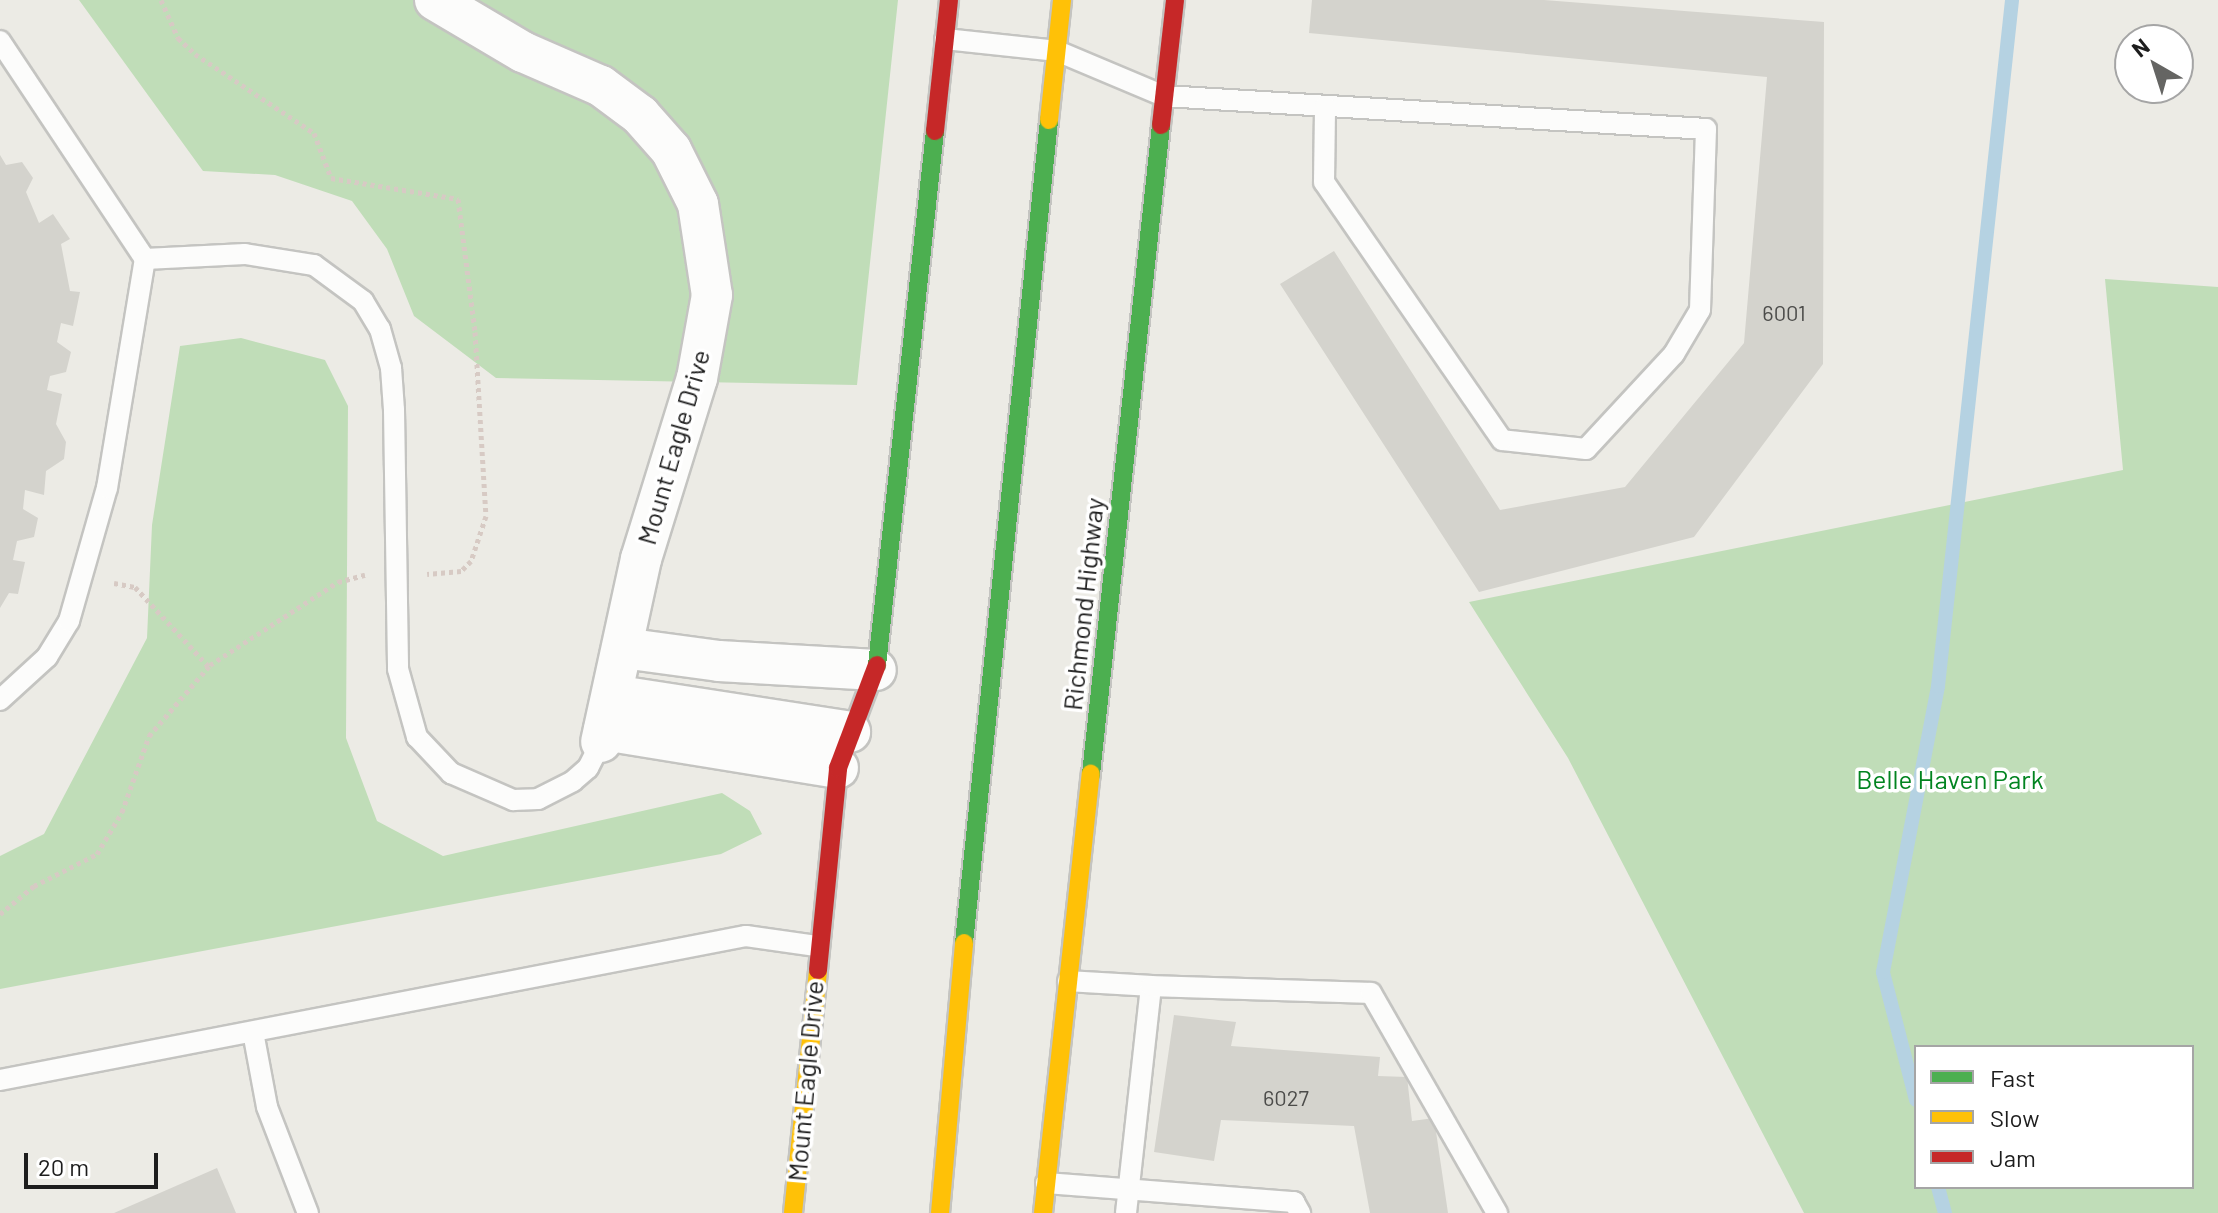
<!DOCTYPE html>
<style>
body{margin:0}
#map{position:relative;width:2218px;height:1213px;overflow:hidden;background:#ecebe5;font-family:Barlow,sans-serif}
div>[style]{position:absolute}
.forest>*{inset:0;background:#c0ddb8}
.stream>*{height:14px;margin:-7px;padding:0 7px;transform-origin:7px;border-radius:7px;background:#b5d2e2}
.building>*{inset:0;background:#d4d3cd}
.path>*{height:5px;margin-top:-2.5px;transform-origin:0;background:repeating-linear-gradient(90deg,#d7cac4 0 4px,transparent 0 8px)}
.roads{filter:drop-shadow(2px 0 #c4c4c1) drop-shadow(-2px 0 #c4c4c1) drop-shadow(0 2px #c4c4c1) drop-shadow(0 -2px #c4c4c1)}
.lane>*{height:20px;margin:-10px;padding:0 10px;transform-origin:10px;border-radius:10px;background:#fcfcfb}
.street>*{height:40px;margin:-20px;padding:0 20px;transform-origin:20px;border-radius:20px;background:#fcfcfb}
.fast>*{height:18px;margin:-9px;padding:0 9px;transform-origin:9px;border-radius:9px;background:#4caf50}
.slow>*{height:18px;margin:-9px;padding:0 9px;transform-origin:9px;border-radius:9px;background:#ffc107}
.jam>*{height:18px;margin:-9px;padding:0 9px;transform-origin:9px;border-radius:9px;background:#c62828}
span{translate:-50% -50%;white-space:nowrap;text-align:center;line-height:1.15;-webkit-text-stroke:7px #fff;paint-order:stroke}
.number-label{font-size:22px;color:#4c4c4a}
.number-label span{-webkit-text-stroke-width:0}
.street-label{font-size:26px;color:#1d1d1d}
.park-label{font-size:26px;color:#028420}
.legend{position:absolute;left:1914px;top:1045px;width:280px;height:144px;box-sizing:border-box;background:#fff;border:2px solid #a5a5a5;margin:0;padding:10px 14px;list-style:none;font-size:24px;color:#1d1d1d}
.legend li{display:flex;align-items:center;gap:16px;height:40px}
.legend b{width:40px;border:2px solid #a5a5a5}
.north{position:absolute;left:2114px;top:24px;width:80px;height:80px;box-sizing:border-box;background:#fff;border:2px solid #a5a5a5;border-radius:50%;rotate:321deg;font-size:22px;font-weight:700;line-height:32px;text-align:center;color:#1d1d1d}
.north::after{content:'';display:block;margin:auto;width:28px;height:36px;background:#656563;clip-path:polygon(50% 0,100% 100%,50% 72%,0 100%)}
.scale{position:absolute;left:24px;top:1153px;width:134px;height:36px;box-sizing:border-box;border:4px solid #1d1d1d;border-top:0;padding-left:10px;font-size:24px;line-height:28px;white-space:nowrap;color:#1d1d1d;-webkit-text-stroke:6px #fff;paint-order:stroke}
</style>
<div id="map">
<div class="forest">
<div style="clip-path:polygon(79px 0,898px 0,857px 385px,496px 378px,414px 316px,387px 249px,352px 201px,275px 175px,203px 171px)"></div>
<div style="clip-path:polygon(evenodd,2105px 279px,2218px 287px,2218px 1213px,1804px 1213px,1568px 758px,1469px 602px,2123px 470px,2105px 279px,2192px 1047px,2192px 1187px,1916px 1187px,1916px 1047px,2192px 1047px)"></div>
<div style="clip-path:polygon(241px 338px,325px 360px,348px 406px,346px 738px,377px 821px,443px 856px,722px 793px,750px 811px,762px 834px,721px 854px,0 989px,0 856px,44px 834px,147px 638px,152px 525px,180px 346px)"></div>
</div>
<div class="stream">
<div style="left:1916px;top:1100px;width:132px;rotate:-104.5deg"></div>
<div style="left:1883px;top:972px;width:291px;rotate:-79.1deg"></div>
<div style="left:1938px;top:686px;width:690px;rotate:-83.84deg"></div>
<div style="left:1938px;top:1187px;width:27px;rotate:75deg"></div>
</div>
<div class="building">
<div style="clip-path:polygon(1312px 0,1544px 0,1824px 22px,1823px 364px,1694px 537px,1479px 592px,1280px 284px,1334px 251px,1500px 510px,1625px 487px,1744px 343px,1767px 77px,1309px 33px)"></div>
<div style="clip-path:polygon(0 155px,6px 165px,22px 162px,33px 178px,26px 192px,39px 223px,53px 214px,70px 239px,61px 244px,70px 291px,80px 292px,73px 326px,61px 323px,57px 342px,71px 352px,66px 372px,50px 376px,47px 390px,62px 394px,56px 424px,66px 442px,64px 459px,46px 471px,44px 495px,25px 490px,23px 509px,38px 518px,34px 537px,17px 541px,13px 560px,25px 562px,18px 594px,9px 593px,0 608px)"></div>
<div style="clip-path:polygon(1174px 1015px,1236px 1022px,1231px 1046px,1380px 1057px,1378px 1076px,1407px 1077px,1412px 1121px,1434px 1118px,1448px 1213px,1370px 1213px,1354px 1126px,1221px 1120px,1214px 1161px,1154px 1152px)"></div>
<div style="clip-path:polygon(217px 1168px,236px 1213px,114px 1213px)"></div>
</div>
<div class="path">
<div style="left:161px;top:0;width:42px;rotate:65.9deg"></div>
<div style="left:178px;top:38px;width:23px;rotate:43deg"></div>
<div style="left:195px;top:54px;width:143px;rotate:33.6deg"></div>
<div style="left:314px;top:133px;width:48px;rotate:69.3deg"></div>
<div style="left:331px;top:178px;width:129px;rotate:9.4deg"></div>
<div style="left:458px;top:199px;width:134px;rotate:82.7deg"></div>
<div style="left:475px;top:332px;width:184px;rotate:86.6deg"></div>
<div style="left:486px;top:516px;width:47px;rotate:108.4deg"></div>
<div style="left:471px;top:561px;width:14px;rotate:135deg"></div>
<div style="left:461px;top:571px;width:34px;rotate:175deg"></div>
<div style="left:114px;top:583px;width:21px;rotate:11deg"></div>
<div style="left:135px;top:587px;width:109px;rotate:47.2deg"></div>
<div style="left:0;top:914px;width:44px;rotate:-39.5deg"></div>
<div style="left:34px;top:886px;width:71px;rotate:-26.9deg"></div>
<div style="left:97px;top:854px;width:49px;rotate:-59.2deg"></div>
<div style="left:122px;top:812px;width:81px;rotate:-70.4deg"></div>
<div style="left:149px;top:736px;width:94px;rotate:-49.3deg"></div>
<div style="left:210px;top:665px;width:153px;rotate:-33deg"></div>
<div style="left:338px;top:582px;width:28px;rotate:-15deg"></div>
</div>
<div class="roads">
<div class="lane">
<div style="left:945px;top:39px;width:113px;rotate:6.1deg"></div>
<div style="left:1057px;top:51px;width:116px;rotate:22.8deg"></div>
<div style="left:1164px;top:96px;width:543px;rotate:3.48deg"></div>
<div style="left:1706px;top:129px;width:181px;rotate:91.9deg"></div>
<div style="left:1700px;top:310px;width:51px;rotate:120.6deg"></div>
<div style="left:1674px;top:354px;width:129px;rotate:132.8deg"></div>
<div style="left:1586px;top:449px;width:84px;rotate:-173.9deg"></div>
<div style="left:1502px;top:440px;width:313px;rotate:-124.6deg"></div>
<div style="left:1324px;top:182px;width:76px;rotate:-89.2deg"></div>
<div style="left:0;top:41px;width:262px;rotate:56.4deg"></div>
<div style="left:0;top:700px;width:64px;rotate:-42.5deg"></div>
<div style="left:47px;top:657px;width:42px;rotate:-58.6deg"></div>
<div style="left:69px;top:621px;width:138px;rotate:-74.1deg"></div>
<div style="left:107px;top:488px;width:232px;rotate:-80.6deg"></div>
<div style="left:145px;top:259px;width:100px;rotate:-2.9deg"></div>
<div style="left:245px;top:254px;width:70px;rotate:9.1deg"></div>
<div style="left:314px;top:265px;width:61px;rotate:36.3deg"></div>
<div style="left:363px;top:301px;width:33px;rotate:59deg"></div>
<div style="left:380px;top:329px;width:41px;rotate:74.2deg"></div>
<div style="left:391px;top:368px;width:42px;rotate:85.9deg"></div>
<div style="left:394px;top:410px;width:259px;rotate:89.1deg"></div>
<div style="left:398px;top:669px;width:71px;rotate:74.4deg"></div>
<div style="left:417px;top:737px;width:50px;rotate:46.6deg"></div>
<div style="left:451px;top:773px;width:68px;rotate:23.5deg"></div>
<div style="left:513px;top:800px;width:25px;rotate:-2deg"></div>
<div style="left:538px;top:799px;width:39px;rotate:-27deg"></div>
<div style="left:573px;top:781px;width:20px;rotate:-41deg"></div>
<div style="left:588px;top:768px;width:29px;rotate:-63deg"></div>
<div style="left:1068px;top:981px;width:83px;rotate:3.4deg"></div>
<div style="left:253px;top:1032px;width:76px;rotate:79.4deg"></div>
<div style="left:267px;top:1107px;width:114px;rotate:68.9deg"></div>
<div style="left:0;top:1080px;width:760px;rotate:-10.93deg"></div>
<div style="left:746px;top:936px;width:71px;rotate:8.1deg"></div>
<div style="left:1046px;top:1183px;width:249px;rotate:4.4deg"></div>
<div style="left:1294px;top:1202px;width:13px;rotate:61deg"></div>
<div style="left:1126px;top:1213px;width:228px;rotate:-83.7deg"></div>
<div style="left:1151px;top:986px;width:220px;rotate:1.8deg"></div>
<div style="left:1371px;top:993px;width:254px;rotate:60.2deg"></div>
</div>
<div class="street">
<div style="left:435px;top:0;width:102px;rotate:30.6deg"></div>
<div style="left:523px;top:52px;width:85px;rotate:23.6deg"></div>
<div style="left:601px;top:86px;width:49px;rotate:36.6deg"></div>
<div style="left:640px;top:115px;width:47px;rotate:48.5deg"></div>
<div style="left:671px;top:150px;width:60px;rotate:63.4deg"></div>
<div style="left:698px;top:204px;width:92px;rotate:81.3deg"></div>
<div style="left:712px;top:295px;width:84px;rotate:100.2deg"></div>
<div style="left:697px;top:378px;width:189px;rotate:107.2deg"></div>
<div style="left:641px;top:559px;width:187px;rotate:102.3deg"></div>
<div style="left:623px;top:648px;width:97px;rotate:7.7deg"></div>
<div style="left:719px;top:661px;width:157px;rotate:3.3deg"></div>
<div style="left:612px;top:695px;width:241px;rotate:8.8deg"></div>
<div style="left:604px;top:730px;width:237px;rotate:9.2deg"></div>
</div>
<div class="fast">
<div style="left:877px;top:665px;width:537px;rotate:-83.8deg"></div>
<div style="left:1091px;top:774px;width:653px;rotate:-83.84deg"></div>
<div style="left:964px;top:943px;width:827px;rotate:-84.1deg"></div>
</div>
<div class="slow">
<div style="left:1049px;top:120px;width:121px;rotate:-83.8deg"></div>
<div style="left:793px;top:1213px;width:244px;rotate:-84.1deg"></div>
<div style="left:940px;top:1213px;width:271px;rotate:-84.9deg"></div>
<div style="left:1043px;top:1213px;width:442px;rotate:-83.8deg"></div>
</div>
<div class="jam">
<div style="left:1161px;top:125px;width:126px;rotate:-83.6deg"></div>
<div style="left:935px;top:131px;width:132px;rotate:-83.9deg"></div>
<div style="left:818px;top:970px;width:203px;rotate:-84.3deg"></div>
<div style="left:838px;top:768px;width:110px;rotate:-69.3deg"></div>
</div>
</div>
<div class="number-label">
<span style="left:1784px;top:313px">6001</span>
<span style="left:1286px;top:1098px">6027</span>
</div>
<div class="street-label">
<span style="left:673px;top:447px;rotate:-74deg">Mount Eagle Drive</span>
<span style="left:1083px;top:604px;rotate:-84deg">Richmond Highway</span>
<span style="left:805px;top:1081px;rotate:-85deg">Mount Eagle Drive</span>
</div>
<div class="park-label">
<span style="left:1950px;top:779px">Belle Haven Park</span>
</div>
<ul class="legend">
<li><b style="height:10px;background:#4caf50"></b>Fast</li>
<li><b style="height:10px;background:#ffc107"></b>Slow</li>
<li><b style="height:10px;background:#c62828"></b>Jam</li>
</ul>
<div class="north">N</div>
<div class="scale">20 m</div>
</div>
